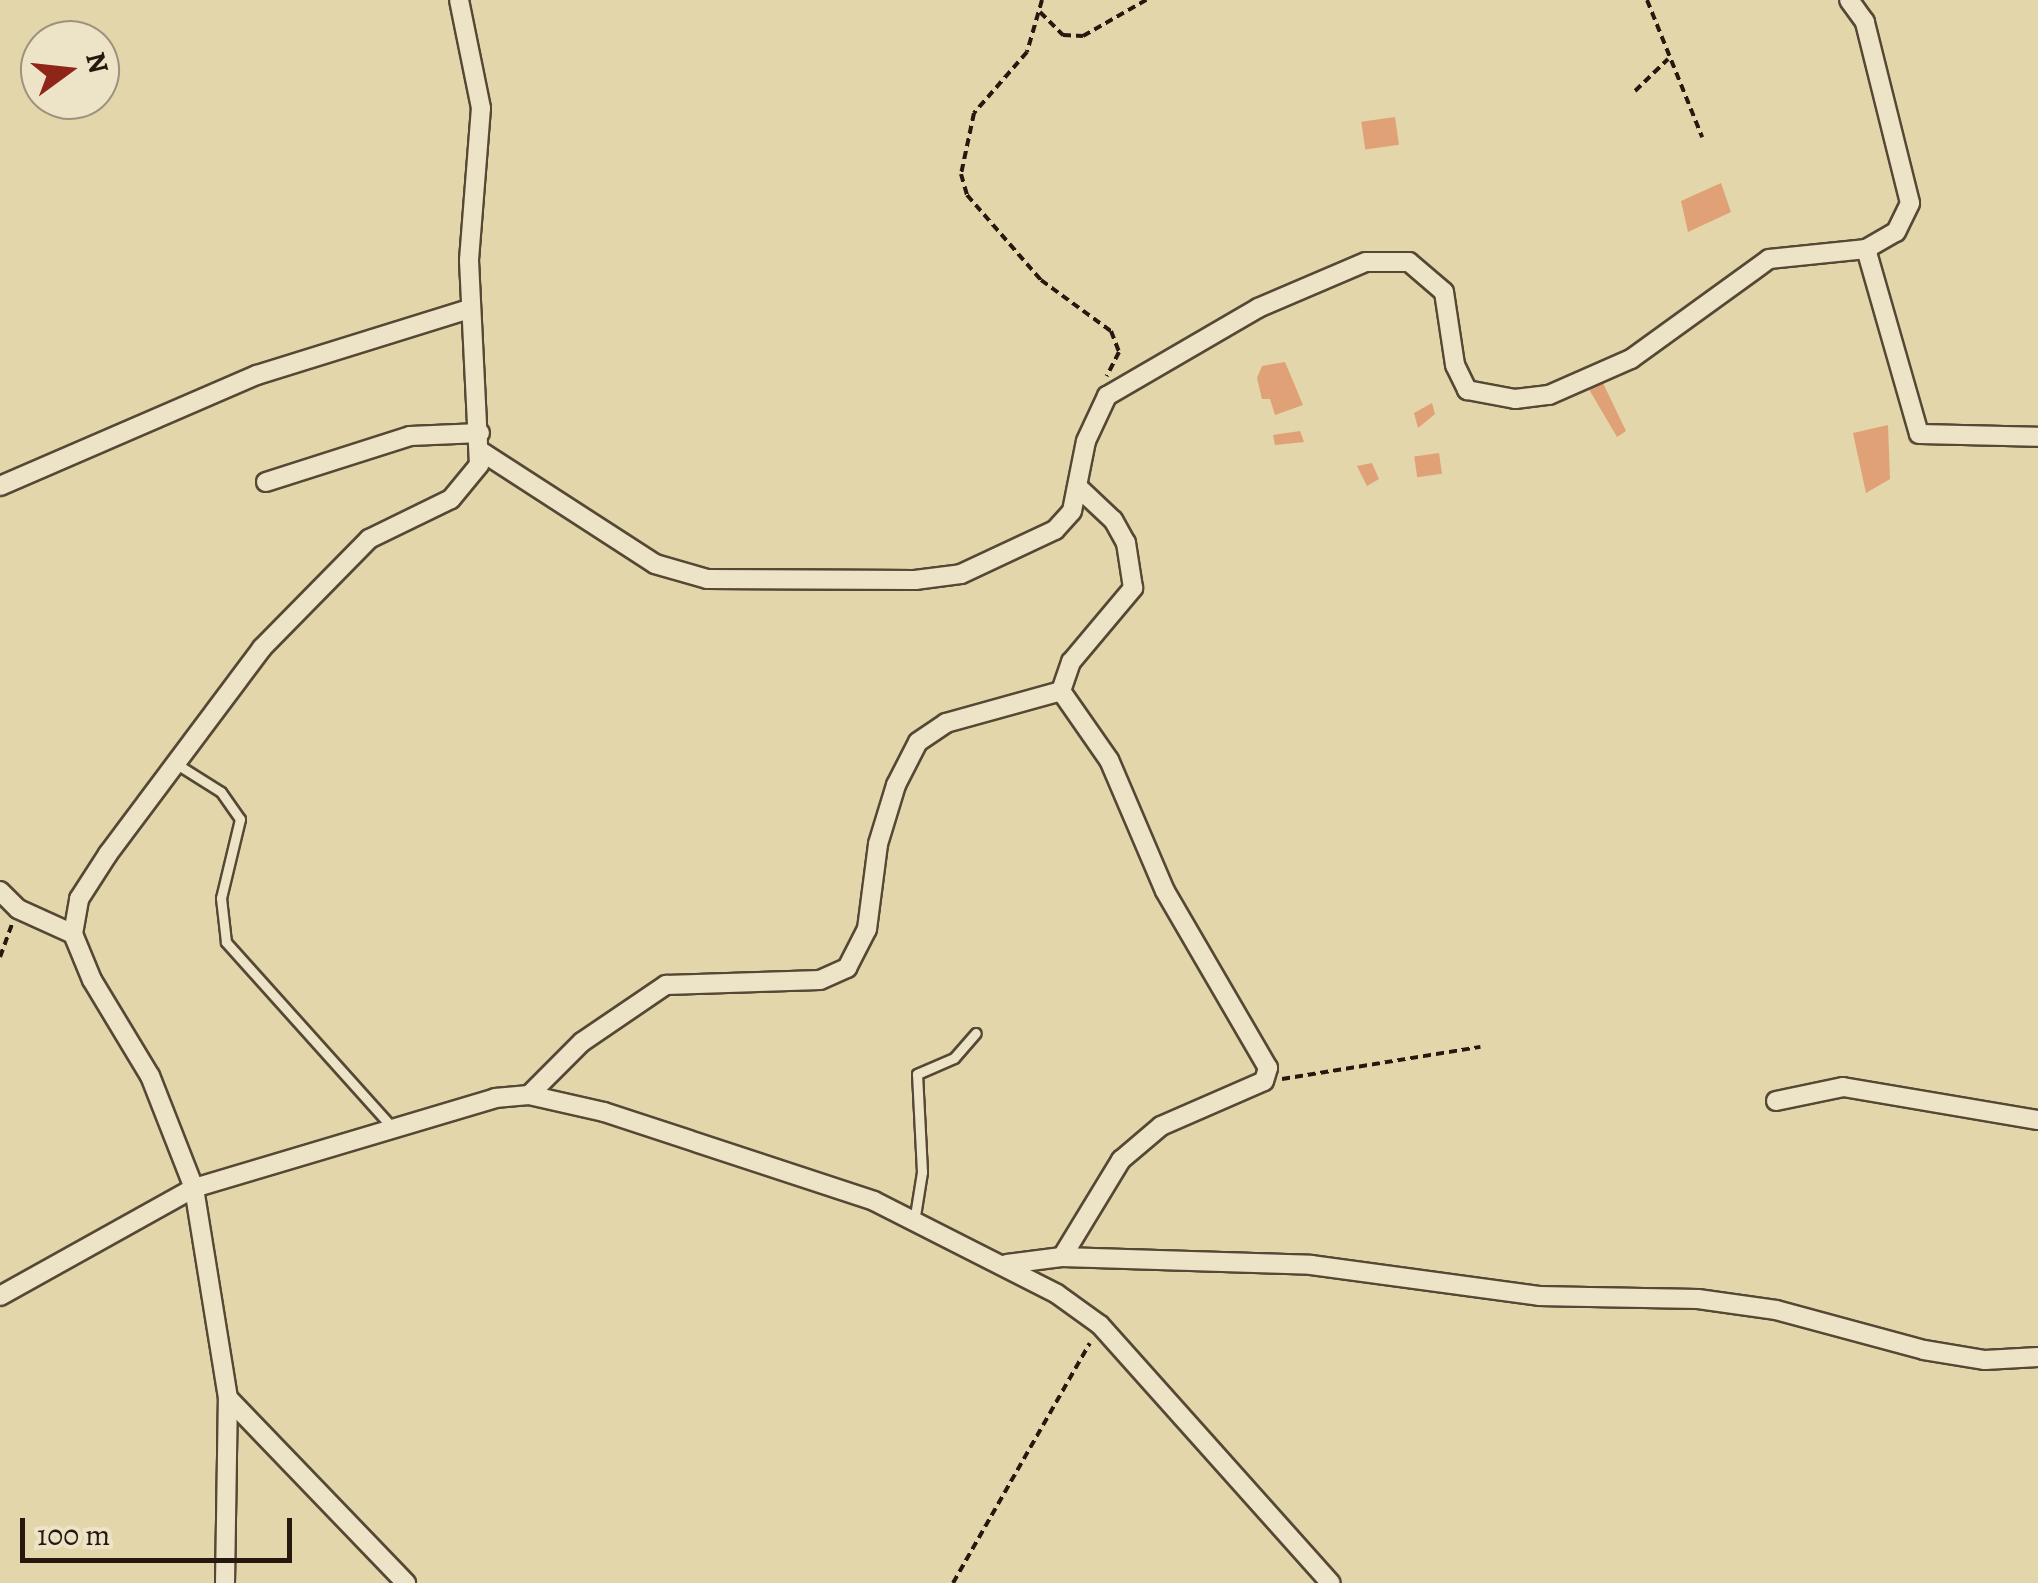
<!DOCTYPE html>
<style>
body{margin:0}
#map{position:relative;width:2038px;height:1583px;overflow:hidden;background:#e3d6aa;font-family:Alegreya,serif}
div>[style]{position:absolute}
.building>*{inset:0;background:#e0a176;transform-origin:0 0}
.path>*{height:4px;margin-top:-2px;transform-origin:0;background:repeating-linear-gradient(90deg,#26180e 0 8px,transparent 0 13px)}
.roads{filter:drop-shadow(2px 0 #554835) drop-shadow(-2px 0 #554835) drop-shadow(0 2px #554835) drop-shadow(0 -2px #554835)}
.lane>*{height:9px;margin:-4.5px;padding:0 4.5px;transform-origin:4.5px;border-radius:4.5px;background:#ede4c8}
.street>*{height:18px;margin:-9px;padding:0 9px;transform-origin:9px;border-radius:9px;background:#ede4c8}
span{translate:-50% -50%;white-space:nowrap;text-align:center;line-height:1.15;-webkit-text-stroke:8px #ede4c8;paint-order:stroke}
.north{position:absolute;left:20px;top:20px;width:100px;height:100px;box-sizing:border-box;background:#ede4c8;border:2px solid #9d927e;border-radius:50%;rotate:75deg;font-size:28px;font-weight:700;line-height:40px;text-align:center;color:#26180e}
.north::after{content:'';display:block;margin:auto;width:35px;height:45px;background:#8f2418;clip-path:polygon(50% 0,100% 100%,50% 72%,0 100%)}
.scale{position:absolute;left:20px;top:1518px;width:272px;height:45px;box-sizing:border-box;border:5px solid #26180e;border-top:0;padding-left:12px;font-size:30px;line-height:35px;white-space:nowrap;color:#26180e;-webkit-text-stroke:8px #ede4c8;paint-order:stroke}
</style>
<div id="map">
<div class="building">
<div style="left:1395px;top:117px;width:28px;height:34px;rotate:82deg"></div>
<div style="clip-path:polygon(1721px 183px,1731px 212px,1688px 232px,1681px 201px)"></div>
<div style="clip-path:polygon(1285px 362px,1303px 405px,1275px 415px,1270px 399px,1262px 399px,1257px 378px,1262px 366px)"></div>
<div style="clip-path:polygon(1602px 381px,1626px 431px,1617px 437px,1587px 386px)"></div>
<div style="clip-path:polygon(1432px 403px,1435px 414px,1418px 428px,1414px 413px)"></div>
<div style="clip-path:polygon(1888px 425px,1890px 479px,1866px 493px,1853px 433px)"></div>
<div style="clip-path:polygon(1300px 431px,1304px 442px,1275px 445px,1273px 435px)"></div>
<div style="left:1439px;top:453px;width:21px;height:25px;rotate:82deg"></div>
<div style="clip-path:polygon(1372px 463px,1379px 479px,1367px 486px,1357px 466px)"></div>
</div>
<div class="path">
<div style="left:1042px;top:0;width:54px;rotate:106.1deg"></div>
<div style="left:1027px;top:52px;width:81px;rotate:131deg"></div>
<div style="left:974px;top:113px;width:62px;rotate:102deg"></div>
<div style="left:961px;top:174px;width:22px;rotate:74deg"></div>
<div style="left:967px;top:195px;width:113px;rotate:49deg"></div>
<div style="left:1041px;top:280px;width:87px;rotate:36.1deg"></div>
<div style="left:1111px;top:331px;width:22px;rotate:69deg"></div>
<div style="left:1119px;top:352px;width:27px;rotate:117deg"></div>
<div style="left:1647px;top:0;width:148px;rotate:68.1deg"></div>
<div style="left:1040px;top:12px;width:33px;rotate:45deg"></div>
<div style="left:1063px;top:35px;width:20px;rotate:3deg"></div>
<div style="left:1083px;top:36px;width:73px;rotate:-29.7deg"></div>
<div style="left:1635px;top:91px;width:46px;rotate:-44.1deg"></div>
<div style="left:0;top:957px;width:35px;rotate:-70deg"></div>
<div style="left:1282px;top:1079px;width:201px;rotate:-9.2deg"></div>
<div style="left:953px;top:1583px;width:276px;rotate:-60.3deg"></div>
</div>
<div class="roads">
<div class="lane">
<div style="left:175px;top:763px;width:54px;rotate:32.2deg"></div>
<div style="left:221px;top:792px;width:33px;rotate:55deg"></div>
<div style="left:240px;top:819px;width:81px;rotate:103.5deg"></div>
<div style="left:221px;top:898px;width:44px;rotate:83.5deg"></div>
<div style="left:226px;top:942px;width:251px;rotate:48.1deg"></div>
<div style="left:914px;top:1222px;width:51px;rotate:-80.9deg"></div>
<div style="left:922px;top:1172px;width:98px;rotate:-92.9deg"></div>
<div style="left:917px;top:1074px;width:40px;rotate:-23.4deg"></div>
<div style="left:954px;top:1058px;width:33px;rotate:-49deg"></div>
</div>
<div class="street">
<div style="left:1866px;top:249px;width:192px;rotate:74deg"></div>
<div style="left:1919px;top:434px;width:119px;rotate:1.4deg"></div>
<div style="left:482px;top:452px;width:206px;rotate:32.9deg"></div>
<div style="left:655px;top:564px;width:54px;rotate:16.1deg"></div>
<div style="left:707px;top:579px;width:208px;rotate:0.3deg"></div>
<div style="left:915px;top:580px;width:46px;rotate:-7.4deg"></div>
<div style="left:961px;top:574px;width:104px;rotate:-25.1deg"></div>
<div style="left:1055px;top:530px;width:25px;rotate:-48deg"></div>
<div style="left:1072px;top:511px;width:71px;rotate:-78.7deg"></div>
<div style="left:1086px;top:441px;width:50px;rotate:-65deg"></div>
<div style="left:1107px;top:396px;width:175px;rotate:-30.2deg"></div>
<div style="left:1258px;top:308px;width:117px;rotate:-23.1deg"></div>
<div style="left:1366px;top:262px;width:43px"></div>
<div style="left:1409px;top:262px;width:46px;rotate:40.6deg"></div>
<div style="left:1444px;top:292px;width:74px;rotate:81.4deg"></div>
<div style="left:1455px;top:365px;width:28px;rotate:64deg"></div>
<div style="left:1467px;top:390px;width:49px;rotate:10.6deg"></div>
<div style="left:1515px;top:399px;width:34px;rotate:-7deg"></div>
<div style="left:1549px;top:395px;width:90px;rotate:-23.7deg"></div>
<div style="left:1631px;top:359px;width:170px;rotate:-35.9deg"></div>
<div style="left:1769px;top:259px;width:98px;rotate:-5.9deg"></div>
<div style="left:1866px;top:249px;width:34px;rotate:-30deg"></div>
<div style="left:1896px;top:232px;width:32px;rotate:-64deg"></div>
<div style="left:1910px;top:203px;width:187px;rotate:-104deg"></div>
<div style="left:1865px;top:22px;width:27px;rotate:-126deg"></div>
<div style="left:266px;top:482px;width:151px;rotate:-17.7deg"></div>
<div style="left:410px;top:436px;width:70px;rotate:-2.5deg"></div>
<div style="left:0;top:486px;width:280px;rotate:-23.4deg"></div>
<div style="left:257px;top:375px;width:222px;rotate:-17.3deg"></div>
<div style="left:0;top:891px;width:25px;rotate:45deg"></div>
<div style="left:18px;top:909px;width:60px;rotate:24.4deg"></div>
<div style="left:529px;top:1095px;width:75px;rotate:-45deg"></div>
<div style="left:582px;top:1042px;width:102px;rotate:-34.2deg"></div>
<div style="left:666px;top:985px;width:154px;rotate:-1.9deg"></div>
<div style="left:820px;top:980px;width:30px;rotate:-24deg"></div>
<div style="left:847px;top:968px;width:44px;rotate:-62.9deg"></div>
<div style="left:867px;top:929px;width:86px;rotate:-82.6deg"></div>
<div style="left:878px;top:844px;width:62px;rotate:-73deg"></div>
<div style="left:896px;top:785px;width:48px;rotate:-62.9deg"></div>
<div style="left:918px;top:742px;width:34px;rotate:-34deg"></div>
<div style="left:946px;top:723px;width:119px;rotate:-15.5deg"></div>
<div style="left:1776px;top:1101px;width:68px;rotate:-11.8deg"></div>
<div style="left:1843px;top:1087px;width:198px;rotate:9.6deg"></div>
<div style="left:1062px;top:1257px;width:114px;rotate:-58.7deg"></div>
<div style="left:1121px;top:1160px;width:52px;rotate:-40.4deg"></div>
<div style="left:1161px;top:1126px;width:112px;rotate:-23.6deg"></div>
<div style="left:1264px;top:1081px;width:14px;rotate:-73deg"></div>
<div style="left:1268px;top:1068px;width:205px;rotate:-120.2deg"></div>
<div style="left:1165px;top:891px;width:142px;rotate:-113.1deg"></div>
<div style="left:1109px;top:760px;width:84px;rotate:-124.8deg"></div>
<div style="left:1061px;top:691px;width:31px;rotate:-71deg"></div>
<div style="left:1071px;top:662px;width:97px;rotate:-50deg"></div>
<div style="left:1133px;top:588px;width:46px;rotate:-98.8deg"></div>
<div style="left:1126px;top:543px;width:26px;rotate:-119deg"></div>
<div style="left:1113px;top:520px;width:48px;rotate:-136.7deg"></div>
<div style="left:1007px;top:1264px;width:55px;rotate:-7.3deg"></div>
<div style="left:1062px;top:1257px;width:249px;rotate:1.8deg"></div>
<div style="left:1311px;top:1265px;width:230px;rotate:7.7deg"></div>
<div style="left:1539px;top:1296px;width:159px;rotate:1.1deg"></div>
<div style="left:1698px;top:1299px;width:79px;rotate:8deg"></div>
<div style="left:1776px;top:1310px;width:153px;rotate:15.1deg"></div>
<div style="left:1924px;top:1350px;width:62px;rotate:9.3deg"></div>
<div style="left:1985px;top:1360px;width:53px;rotate:-3.2deg"></div>
<div style="left:0;top:1296px;width:222px;rotate:-29.1deg"></div>
<div style="left:194px;top:1188px;width:314px;rotate:-16.6deg"></div>
<div style="left:495px;top:1098px;width:34px;rotate:-5deg"></div>
<div style="left:529px;top:1095px;width:77px;rotate:12.8deg"></div>
<div style="left:604px;top:1112px;width:284px;rotate:18.2deg"></div>
<div style="left:874px;top:1201px;width:205px;rotate:26.9deg"></div>
<div style="left:1057px;top:1294px;width:53px;rotate:35.8deg"></div>
<div style="left:1100px;top:1325px;width:346px;rotate:48.2deg"></div>
<div style="left:228px;top:1398px;width:257px;rotate:46.1deg"></div>
<div style="left:225px;top:1583px;width:185px;rotate:-89.1deg"></div>
<div style="left:228px;top:1398px;width:213px;rotate:-99.2deg"></div>
<div style="left:194px;top:1188px;width:120px;rotate:-111.4deg"></div>
<div style="left:150px;top:1076px;width:112px;rotate:-121.1deg"></div>
<div style="left:92px;top:980px;width:50px;rotate:-112.4deg"></div>
<div style="left:73px;top:934px;width:36px;rotate:-80deg"></div>
<div style="left:79px;top:899px;width:54px;rotate:-57.2deg"></div>
<div style="left:108px;top:854px;width:257px;rotate:-53.2deg"></div>
<div style="left:262px;top:648px;width:153px;rotate:-45.5deg"></div>
<div style="left:369px;top:539px;width:91px;rotate:-26deg"></div>
<div style="left:451px;top:499px;width:44px;rotate:-50.5deg"></div>
<div style="left:479px;top:465px;width:205px;rotate:-92.8deg"></div>
<div style="left:469px;top:260px;width:152px;rotate:-85.5deg"></div>
<div style="left:481px;top:108px;width:110px;rotate:-101.5deg"></div>
</div>
</div>
<div class="north">N</div>
<div class="scale">100 m</div>
</div>
